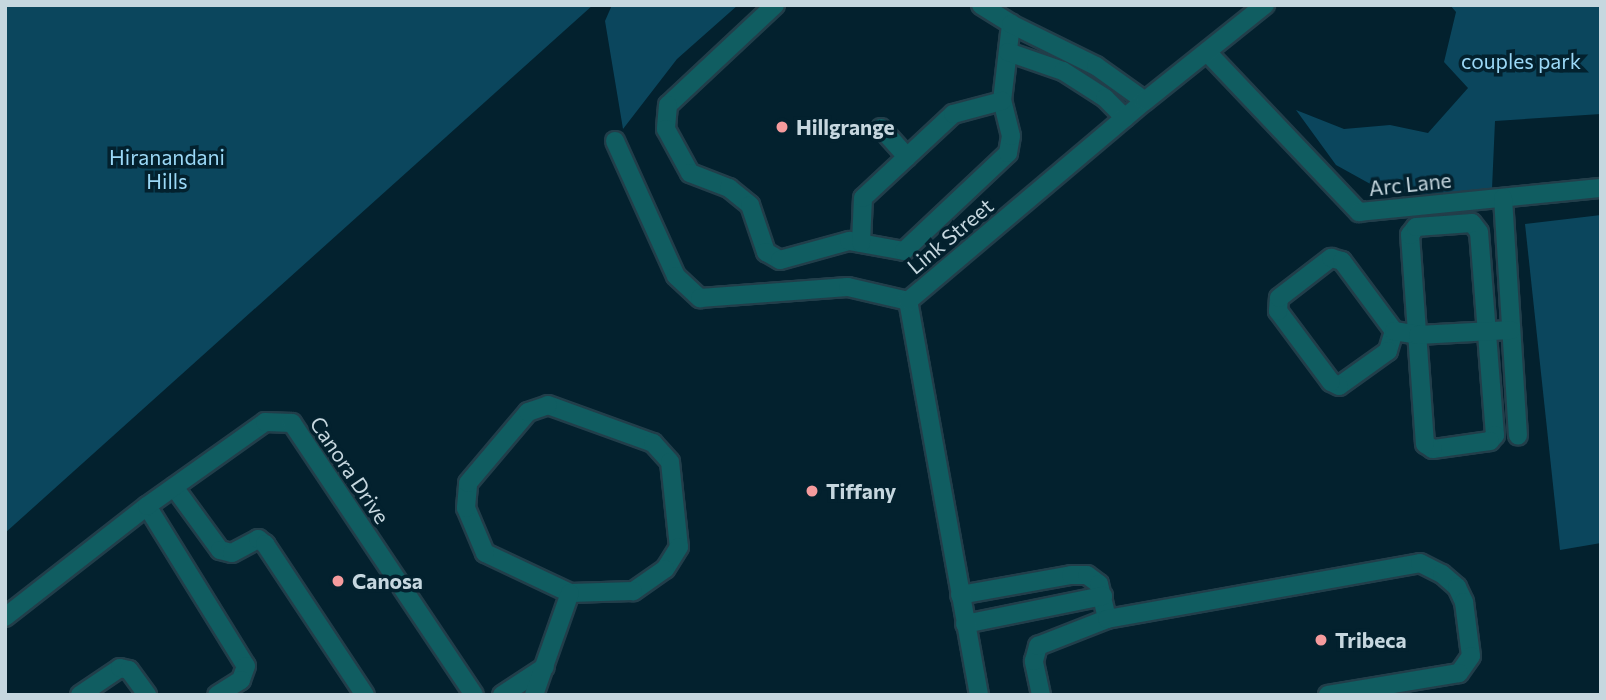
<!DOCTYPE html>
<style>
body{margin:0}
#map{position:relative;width:1606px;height:700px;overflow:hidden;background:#03212e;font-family:Commissioner,sans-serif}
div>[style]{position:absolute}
.green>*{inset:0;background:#0b465d}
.roads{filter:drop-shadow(2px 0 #223e4a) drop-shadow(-2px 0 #223e4a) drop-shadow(0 2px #223e4a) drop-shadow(0 -2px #223e4a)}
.minor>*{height:18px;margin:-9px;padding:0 9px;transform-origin:9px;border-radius:9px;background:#105d61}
.dots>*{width:19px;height:19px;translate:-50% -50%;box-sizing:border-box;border:4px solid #03212e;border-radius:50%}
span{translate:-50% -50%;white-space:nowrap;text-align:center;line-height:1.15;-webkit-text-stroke:7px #03212e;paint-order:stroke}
.park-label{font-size:21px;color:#9bd8f6}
.poi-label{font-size:21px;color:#c6d7df;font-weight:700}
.left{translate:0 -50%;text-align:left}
.street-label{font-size:21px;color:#c6d7df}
.frame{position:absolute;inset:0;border:7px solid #c6d7df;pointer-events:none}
</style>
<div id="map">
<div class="green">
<div style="clip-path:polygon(5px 5px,593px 5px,5px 533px)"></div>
<div style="clip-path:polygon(612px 5px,738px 5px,677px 59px,623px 129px,605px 21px)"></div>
<div style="clip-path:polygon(1450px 5px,1599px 5px,1601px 114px,1495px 121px,1492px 189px,1431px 195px,1383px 191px,1336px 165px,1296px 110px,1344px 129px,1390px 125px,1428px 133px,1468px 88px,1444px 62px,1456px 12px)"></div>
<div style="clip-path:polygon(1601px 215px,1601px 543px,1560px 550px,1525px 224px)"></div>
</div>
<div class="roads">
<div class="minor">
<div style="left:775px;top:5px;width:146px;rotate:136.9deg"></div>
<div style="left:668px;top:105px;width:24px;rotate:95deg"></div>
<div style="left:666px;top:129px;width:50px;rotate:61.4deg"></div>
<div style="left:690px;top:173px;width:42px;rotate:21deg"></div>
<div style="left:729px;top:188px;width:27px;rotate:39deg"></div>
<div style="left:750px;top:205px;width:50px;rotate:71.2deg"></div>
<div style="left:766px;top:252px;width:16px;rotate:30deg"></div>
<div style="left:780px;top:260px;width:72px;rotate:-15.4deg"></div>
<div style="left:849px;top:241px;width:56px;rotate:10.3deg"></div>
<div style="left:904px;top:251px;width:143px;rotate:-43.3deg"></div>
<div style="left:1008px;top:153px;width:17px;rotate:-80deg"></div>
<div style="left:1011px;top:136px;width:36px;rotate:-104deg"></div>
<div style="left:1002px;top:101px;width:78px;rotate:-83.3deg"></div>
<div style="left:981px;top:5px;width:36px;rotate:32deg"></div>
<div style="left:1011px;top:24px;width:95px;rotate:26.3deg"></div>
<div style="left:1096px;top:66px;width:60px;rotate:35.5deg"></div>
<div style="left:1008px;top:52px;width:58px;rotate:19.1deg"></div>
<div style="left:1063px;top:71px;width:50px;rotate:32.7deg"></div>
<div style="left:1105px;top:98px;width:28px;rotate:45deg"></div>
<div style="left:1207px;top:52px;width:221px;rotate:46.5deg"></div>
<div style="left:1359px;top:212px;width:243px;rotate:-5.7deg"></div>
<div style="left:881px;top:128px;width:39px;rotate:48deg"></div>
<div style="left:615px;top:141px;width:148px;rotate:65.7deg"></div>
<div style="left:676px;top:276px;width:33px;rotate:43deg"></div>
<div style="left:700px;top:298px;width:148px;rotate:-4.3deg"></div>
<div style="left:848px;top:287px;width:62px;rotate:13.1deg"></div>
<div style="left:1503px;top:198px;width:238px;rotate:86.4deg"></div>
<div style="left:1472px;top:223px;width:11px;rotate:52deg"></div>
<div style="left:1479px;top:232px;width:204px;rotate:85.5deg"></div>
<div style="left:1495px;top:435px;width:8px;rotate:130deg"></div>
<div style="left:1490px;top:441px;width:58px;rotate:172deg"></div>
<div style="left:1433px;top:449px;width:9px;rotate:-148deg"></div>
<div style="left:1425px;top:444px;width:210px;rotate:-94.1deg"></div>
<div style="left:1410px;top:235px;width:10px;rotate:-53deg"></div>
<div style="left:1416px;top:227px;width:56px;rotate:-4.1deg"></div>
<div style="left:861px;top:243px;width:45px;rotate:-87.5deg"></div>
<div style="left:863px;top:198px;width:123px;rotate:-43deg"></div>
<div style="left:953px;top:114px;width:51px;rotate:-14.9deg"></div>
<div style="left:1394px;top:331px;width:21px;rotate:107deg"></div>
<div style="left:1388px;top:351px;width:60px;rotate:144.5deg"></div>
<div style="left:1339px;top:386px;width:9px;rotate:-153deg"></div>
<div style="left:1331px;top:382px;width:89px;rotate:-126.7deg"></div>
<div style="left:1278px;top:311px;width:13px;rotate:-86deg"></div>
<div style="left:1279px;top:298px;width:66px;rotate:-37.6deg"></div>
<div style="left:1331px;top:258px;width:11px;rotate:15deg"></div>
<div style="left:1342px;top:261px;width:87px;rotate:53.4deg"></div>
<div style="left:1394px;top:331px;width:24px;rotate:9deg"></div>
<div style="left:1418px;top:335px;width:93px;rotate:-3.1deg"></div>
<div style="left:548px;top:405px;width:112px;rotate:19.9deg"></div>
<div style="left:653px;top:443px;width:25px;rotate:48deg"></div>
<div style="left:670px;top:462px;width:85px;rotate:84deg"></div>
<div style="left:679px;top:547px;width:26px;rotate:122deg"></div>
<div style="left:665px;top:569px;width:39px;rotate:145deg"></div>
<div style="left:633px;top:591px;width:63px;rotate:178.2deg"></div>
<div style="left:570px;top:593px;width:94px;rotate:-154.8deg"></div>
<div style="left:485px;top:553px;width:49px;rotate:-112.9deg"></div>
<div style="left:466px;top:508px;width:25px;rotate:-85deg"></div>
<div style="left:468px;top:483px;width:93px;rotate:-49.8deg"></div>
<div style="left:528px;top:412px;width:21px;rotate:-19deg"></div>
<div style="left:174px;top:487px;width:78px;rotate:53.9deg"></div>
<div style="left:220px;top:550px;width:12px;rotate:14deg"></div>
<div style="left:232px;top:553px;width:30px;rotate:-28deg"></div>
<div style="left:258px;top:539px;width:9px;rotate:36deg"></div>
<div style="left:265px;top:544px;width:181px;rotate:56.5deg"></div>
<div style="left:147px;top:506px;width:188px;rotate:58.3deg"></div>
<div style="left:246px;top:666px;width:15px;rotate:110deg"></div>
<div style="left:241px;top:680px;width:28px;rotate:148deg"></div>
<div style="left:960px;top:595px;width:113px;rotate:-10.2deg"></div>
<div style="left:1071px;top:575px;width:16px"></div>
<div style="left:1087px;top:575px;width:15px;rotate:37deg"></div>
<div style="left:1099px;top:584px;width:36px;rotate:77deg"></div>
<div style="left:5px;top:617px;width:180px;rotate:-38deg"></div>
<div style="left:147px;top:506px;width:145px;rotate:-35.4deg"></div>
<div style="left:265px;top:422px;width:27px;rotate:2deg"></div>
<div style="left:292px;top:423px;width:327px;rotate:56.2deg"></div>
<div style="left:965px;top:624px;width:141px;rotate:-11.5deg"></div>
<div style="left:80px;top:695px;width:48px;rotate:-34deg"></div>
<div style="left:120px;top:668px;width:9px;rotate:13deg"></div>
<div style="left:129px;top:670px;width:31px;rotate:54deg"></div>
<div style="left:502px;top:695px;width:51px;rotate:-33.1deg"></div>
<div style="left:534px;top:695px;width:108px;rotate:-70.6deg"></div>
<div style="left:979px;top:695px;width:400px;rotate:-100.2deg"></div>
<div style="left:908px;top:301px;width:310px;rotate:-40.2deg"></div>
<div style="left:1145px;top:101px;width:154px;rotate:-38.7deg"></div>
<div style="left:1041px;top:695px;width:35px;rotate:-102deg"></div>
<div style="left:1034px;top:661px;width:16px;rotate:-75deg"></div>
<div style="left:1038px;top:646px;width:74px;rotate:-21.4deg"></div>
<div style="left:1107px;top:619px;width:318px;rotate:-10.1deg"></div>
<div style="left:1420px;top:563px;width:25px;rotate:27deg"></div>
<div style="left:1442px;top:574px;width:20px;rotate:41deg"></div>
<div style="left:1457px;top:587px;width:17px;rotate:65deg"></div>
<div style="left:1464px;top:602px;width:54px;rotate:82.6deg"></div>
<div style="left:1471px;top:656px;width:21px;rotate:125deg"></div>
<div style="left:1459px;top:673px;width:133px;rotate:170.5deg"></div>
</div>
</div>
<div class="dots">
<div style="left:782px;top:127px;background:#f59b9d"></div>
<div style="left:812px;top:491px;background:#f59b9d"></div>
<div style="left:338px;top:581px;background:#f59b9d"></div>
<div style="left:1321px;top:640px;background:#f59b9d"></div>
</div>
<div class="park-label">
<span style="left:1521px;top:61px">couples park</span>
<span style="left:167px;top:169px">Hiranandani<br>Hills</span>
</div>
<div class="poi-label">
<span class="left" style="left:796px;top:127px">Hillgrange</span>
<span class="left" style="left:826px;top:491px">Tiffany</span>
<span class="left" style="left:352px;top:581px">Canosa</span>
<span class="left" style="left:1335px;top:640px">Tribeca</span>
</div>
<div class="street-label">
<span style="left:1410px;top:184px;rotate:-6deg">Arc Lane</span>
<span style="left:950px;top:236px;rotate:-40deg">Link Street</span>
<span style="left:350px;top:470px;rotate:56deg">Canora Drive</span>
</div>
<div class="frame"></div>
</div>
